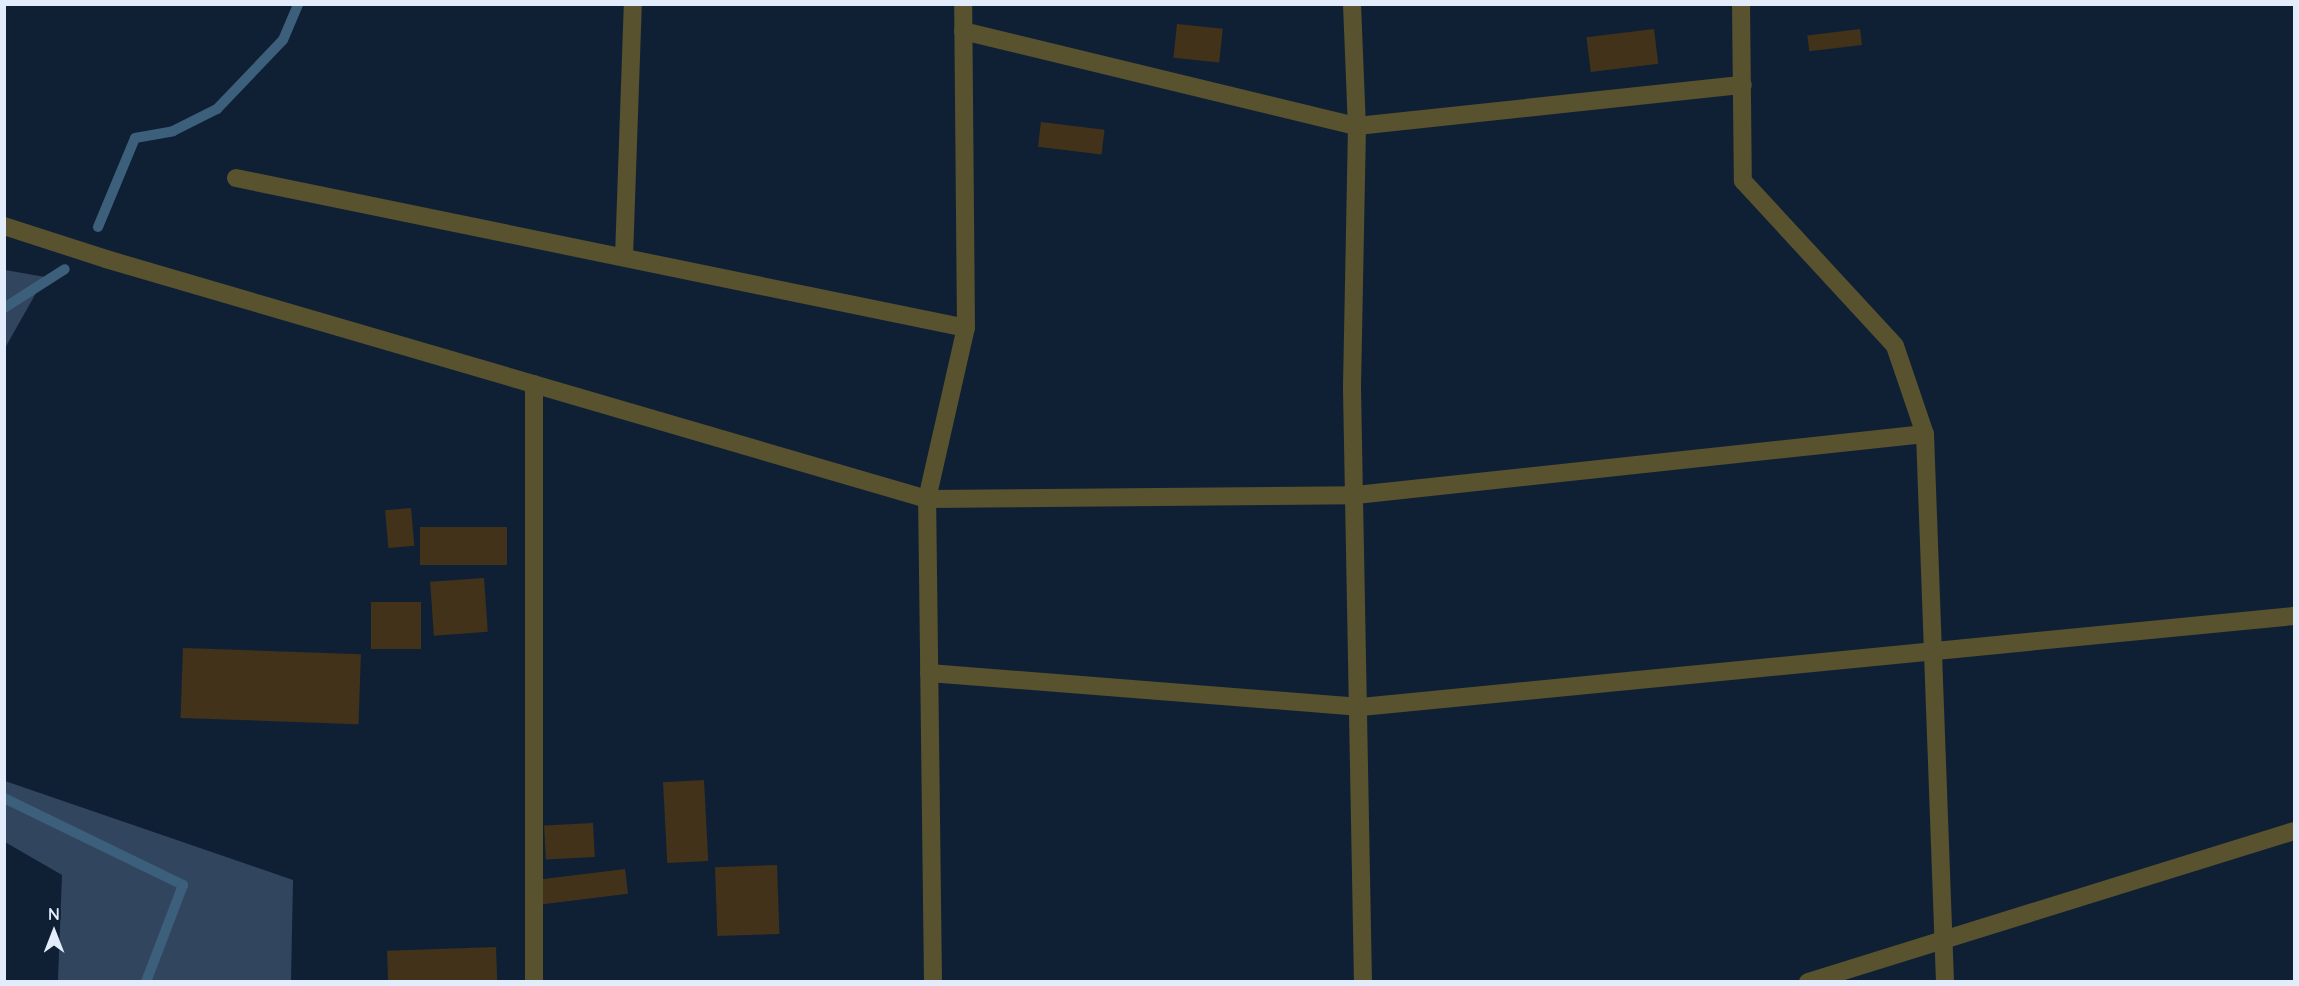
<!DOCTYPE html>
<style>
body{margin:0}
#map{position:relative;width:2299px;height:986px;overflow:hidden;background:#102034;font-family:Quicksand,sans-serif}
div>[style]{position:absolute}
.green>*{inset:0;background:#32455f}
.stream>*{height:10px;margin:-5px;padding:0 5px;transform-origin:5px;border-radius:5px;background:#3c607b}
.building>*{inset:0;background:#423219;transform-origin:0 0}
.minor>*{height:18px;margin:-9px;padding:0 9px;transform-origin:9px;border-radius:9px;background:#58522e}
span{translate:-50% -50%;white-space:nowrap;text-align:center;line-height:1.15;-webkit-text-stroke:4.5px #102034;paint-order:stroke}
.frame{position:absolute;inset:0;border:6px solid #e2ecfb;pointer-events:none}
.north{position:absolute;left:24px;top:902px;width:60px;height:60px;-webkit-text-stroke:4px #102034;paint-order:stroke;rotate:0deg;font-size:16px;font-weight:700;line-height:24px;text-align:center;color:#e2ecfb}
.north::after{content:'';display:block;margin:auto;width:21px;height:27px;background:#e2ecfb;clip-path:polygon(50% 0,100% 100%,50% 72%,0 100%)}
</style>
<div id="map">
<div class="green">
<div style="clip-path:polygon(5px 270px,45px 277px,5px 348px,4px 270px)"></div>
<div style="clip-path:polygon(5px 781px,293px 880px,291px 981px,58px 981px,62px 875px,5px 842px)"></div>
</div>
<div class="stream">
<div style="left:98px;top:227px;width:96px;rotate:-67.4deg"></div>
<div style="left:135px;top:138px;width:39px;rotate:-10deg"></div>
<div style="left:173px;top:131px;width:49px;rotate:-26.6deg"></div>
<div style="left:217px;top:109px;width:95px;rotate:-46.3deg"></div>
<div style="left:283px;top:40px;width:39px;rotate:-67deg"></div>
<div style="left:4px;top:308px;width:72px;rotate:-32.6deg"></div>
<div style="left:4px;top:798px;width:199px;rotate:25.9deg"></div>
<div style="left:183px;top:885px;width:104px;rotate:110.9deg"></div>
</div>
<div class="building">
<div style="left:1177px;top:24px;width:46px;height:34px;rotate:6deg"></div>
<div style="left:1654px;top:29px;width:35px;height:68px;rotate:83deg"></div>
<div style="left:1860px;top:29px;width:16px;height:53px;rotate:83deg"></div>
<div style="left:1041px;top:122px;width:64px;height:25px;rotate:7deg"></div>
<div style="left:411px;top:508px;width:38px;height:26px;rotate:85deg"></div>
<div style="left:507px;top:527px;width:38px;height:87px;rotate:90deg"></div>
<div style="left:484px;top:578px;width:54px;height:54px;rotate:86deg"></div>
<div style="left:371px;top:602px;width:50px;height:47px"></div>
<div style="left:183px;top:648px;width:178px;height:70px;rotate:2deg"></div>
<div style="left:704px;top:780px;width:81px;height:41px;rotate:87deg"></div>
<div style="left:593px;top:823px;width:34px;height:49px;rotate:87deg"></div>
<div style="left:777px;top:865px;width:69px;height:62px;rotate:88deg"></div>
<div style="left:625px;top:869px;width:25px;height:86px;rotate:83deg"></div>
<div style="left:496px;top:947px;width:35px;height:109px;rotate:88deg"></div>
</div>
<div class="minor">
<div style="left:1352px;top:4px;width:122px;rotate:87.7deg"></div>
<div style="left:1357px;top:126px;width:263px;rotate:91.1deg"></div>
<div style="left:1352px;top:389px;width:593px;rotate:88.94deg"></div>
<div style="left:1741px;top:4px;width:177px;rotate:89.4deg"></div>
<div style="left:1743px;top:181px;width:224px;rotate:47.3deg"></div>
<div style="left:1895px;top:346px;width:93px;rotate:71.2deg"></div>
<div style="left:1925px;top:434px;width:548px;rotate:87.91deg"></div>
<div style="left:963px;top:31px;width:405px;rotate:13.6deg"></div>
<div style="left:1357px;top:126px;width:388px;rotate:-6.1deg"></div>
<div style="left:236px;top:178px;width:745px;rotate:11.61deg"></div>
<div style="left:4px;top:226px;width:107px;rotate:17.9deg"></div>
<div style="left:106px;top:259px;width:855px;rotate:16.3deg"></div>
<div style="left:927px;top:499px;width:429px;rotate:-0.5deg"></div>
<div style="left:1356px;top:495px;width:572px;rotate:-6.12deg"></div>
<div style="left:624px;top:257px;width:253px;rotate:-88deg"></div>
<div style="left:929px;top:673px;width:433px;rotate:4.5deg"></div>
<div style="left:1361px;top:707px;width:937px;rotate:-5.57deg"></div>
<div style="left:534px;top:982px;width:598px;rotate:-90deg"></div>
<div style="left:933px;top:982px;width:483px;rotate:-90.7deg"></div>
<div style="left:927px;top:499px;width:175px;rotate:-77.2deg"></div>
<div style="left:966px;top:328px;width:324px;rotate:-90.5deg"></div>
<div style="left:1808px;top:982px;width:509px;rotate:-17.26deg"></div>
</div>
<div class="frame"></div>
<div class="north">N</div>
</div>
